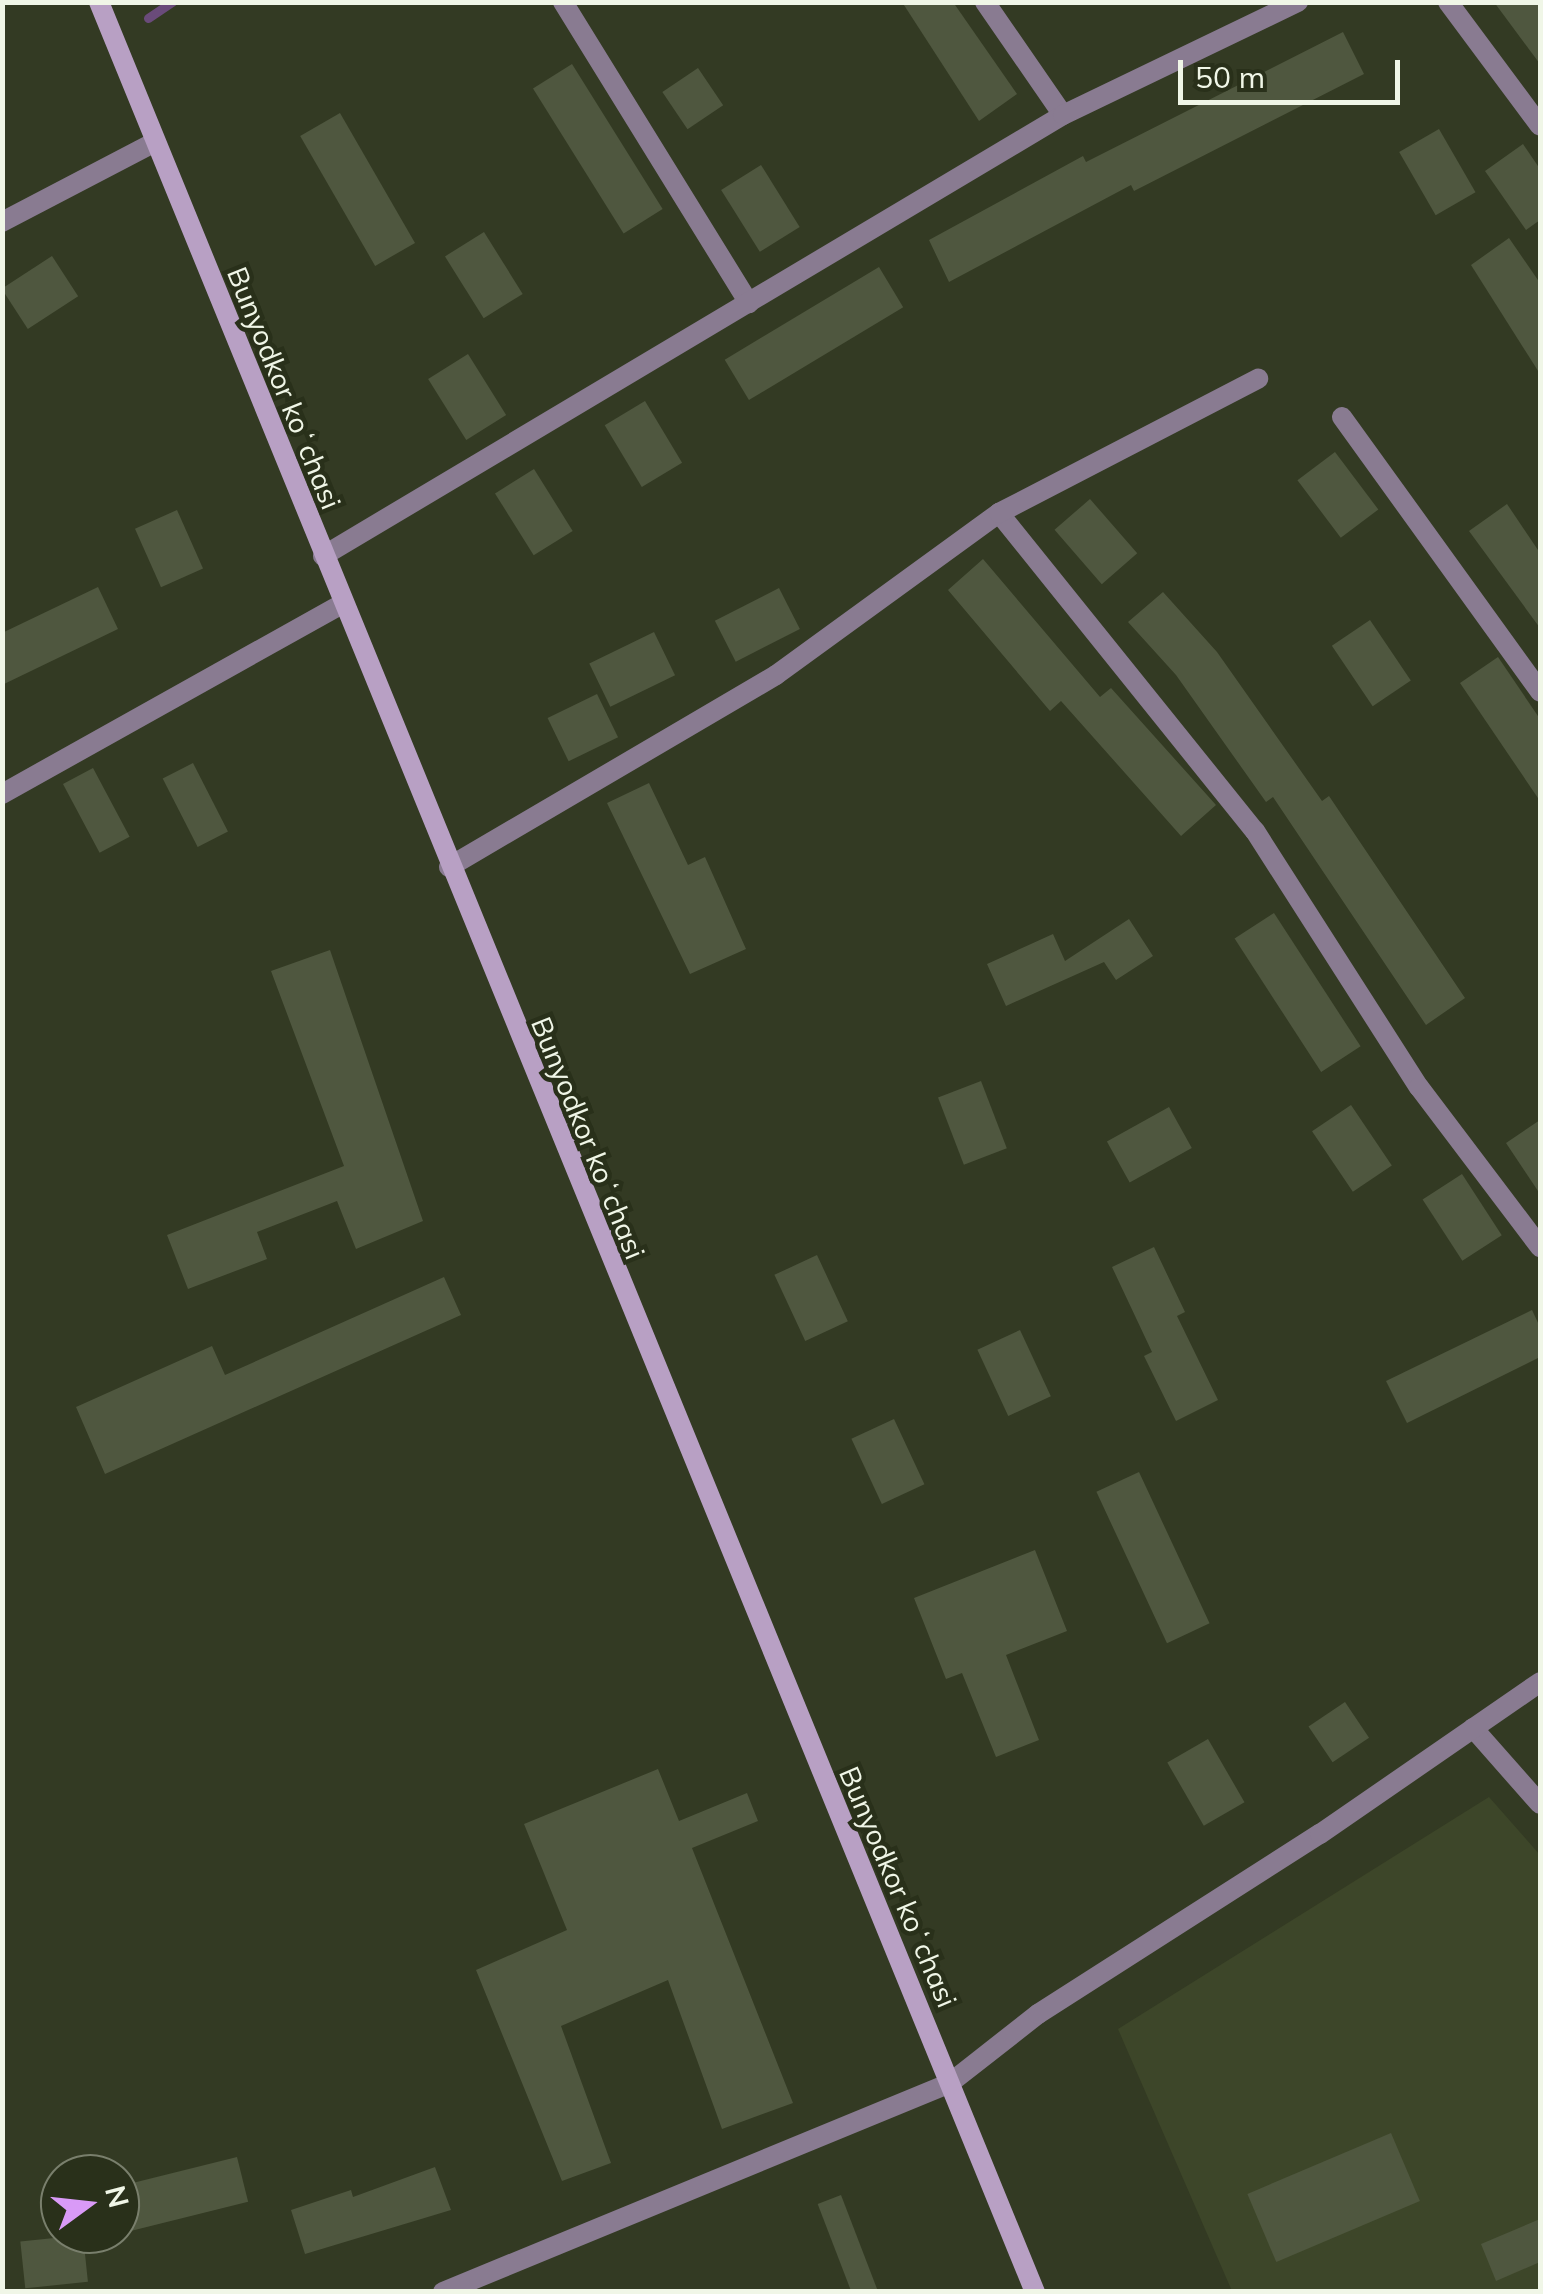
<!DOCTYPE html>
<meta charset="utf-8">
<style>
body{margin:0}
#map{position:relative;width:1543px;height:2294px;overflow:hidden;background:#333a23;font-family:Mulish,sans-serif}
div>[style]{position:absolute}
.built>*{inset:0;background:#3d4629}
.stream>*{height:9px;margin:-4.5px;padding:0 4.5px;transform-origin:4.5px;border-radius:4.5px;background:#6a4b7a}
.building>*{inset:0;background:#4f573f;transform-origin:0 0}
.street>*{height:20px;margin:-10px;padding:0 10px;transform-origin:10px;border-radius:10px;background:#897b91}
.secondary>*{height:20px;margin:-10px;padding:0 10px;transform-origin:10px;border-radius:10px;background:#b8a0c4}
span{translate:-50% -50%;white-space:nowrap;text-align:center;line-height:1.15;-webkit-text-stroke:9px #29301a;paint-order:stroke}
.street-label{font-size:28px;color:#f0f6e7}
.frame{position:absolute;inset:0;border:5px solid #f0f6e7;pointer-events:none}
.north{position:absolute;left:40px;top:2154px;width:100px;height:100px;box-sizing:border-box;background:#29301a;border:2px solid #797f6c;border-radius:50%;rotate:75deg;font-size:28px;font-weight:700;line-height:40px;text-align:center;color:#f0f6e7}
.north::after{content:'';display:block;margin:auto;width:35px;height:45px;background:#d99af7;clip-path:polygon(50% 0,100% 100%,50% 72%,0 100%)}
.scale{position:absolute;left:1178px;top:60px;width:222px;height:45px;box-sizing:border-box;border:5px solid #f0f6e7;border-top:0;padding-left:12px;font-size:30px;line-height:35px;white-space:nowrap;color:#f0f6e7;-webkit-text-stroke:8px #29301a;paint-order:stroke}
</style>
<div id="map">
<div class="built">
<div style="clip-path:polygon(1489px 1797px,1540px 1855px,1540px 2291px,1232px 2291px,1118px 2029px)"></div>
</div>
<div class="stream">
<div style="left:148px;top:18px;width:29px;rotate:-34deg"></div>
</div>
<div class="building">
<div style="clip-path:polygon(902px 2px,953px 2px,1017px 94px,979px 121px)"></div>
<div style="clip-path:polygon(1494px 2px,1540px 2px,1540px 64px)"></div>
<div style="clip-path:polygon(1343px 32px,1364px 74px,1134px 191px,1131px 185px,949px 282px,929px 240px,1083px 156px,1086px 162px)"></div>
<div style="left:572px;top:64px;width:171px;height:46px;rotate:58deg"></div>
<div style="left:698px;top:68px;width:45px;height:43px;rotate:56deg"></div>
<div style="left:340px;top:113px;width:150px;height:46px;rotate:60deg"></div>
<div style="left:1439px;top:129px;width:73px;height:46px;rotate:60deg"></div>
<div style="clip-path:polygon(1523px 144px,1540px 169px,1540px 220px,1526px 230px,1485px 171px)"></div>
<div style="left:761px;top:165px;width:73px;height:47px;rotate:58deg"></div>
<div style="left:484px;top:232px;width:73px;height:46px;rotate:58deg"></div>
<div style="clip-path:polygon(1509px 238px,1540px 283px,1540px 374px,1471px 265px)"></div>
<div style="left:52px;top:256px;width:48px;height:60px;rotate:57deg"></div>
<div style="left:879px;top:267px;width:47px;height:180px;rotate:59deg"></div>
<div style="left:468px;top:354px;width:72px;height:47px;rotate:58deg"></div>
<div style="left:645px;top:401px;width:72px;height:47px;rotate:59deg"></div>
<div style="left:1335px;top:452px;width:72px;height:47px;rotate:53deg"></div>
<div style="left:534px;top:469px;width:73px;height:46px;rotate:58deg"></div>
<div style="left:1090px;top:499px;width:72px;height:47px;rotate:49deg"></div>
<div style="clip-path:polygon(1507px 504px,1540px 553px,1540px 628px,1469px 531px)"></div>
<div style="left:177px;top:510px;width:64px;height:46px;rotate:66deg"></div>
<div style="clip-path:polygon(983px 559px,1100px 697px,1111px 688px,1216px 805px,1181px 836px,1061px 701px,1050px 711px,948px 590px)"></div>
<div style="clip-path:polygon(98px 587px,118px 629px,2px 685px,2px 633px)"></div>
<div style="left:779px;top:588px;width:46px;height:72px;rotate:63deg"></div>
<div style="clip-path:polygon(1163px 592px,1217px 652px,1322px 801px,1329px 796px,1465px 998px,1426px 1025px,1273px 797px,1266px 802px,1176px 675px,1128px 622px)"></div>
<div style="left:1370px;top:620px;width:73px;height:46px;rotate:56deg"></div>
<div style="left:654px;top:632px;width:48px;height:72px;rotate:64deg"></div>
<div style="clip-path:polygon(1498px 657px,1540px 719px,1540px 801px,1460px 683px)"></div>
<div style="left:597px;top:694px;width:48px;height:55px;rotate:64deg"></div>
<div style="left:193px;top:763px;width:77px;height:34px;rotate:63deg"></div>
<div style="left:93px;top:768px;width:78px;height:34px;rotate:62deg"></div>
<div style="clip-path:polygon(649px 783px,688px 865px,705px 857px,746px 949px,690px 974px,607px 803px)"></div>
<div style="left:1274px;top:913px;width:159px;height:47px;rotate:57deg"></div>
<div style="clip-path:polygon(1129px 919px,1153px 956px,1116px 980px,1104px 962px,1006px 1006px,987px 964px,1053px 934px,1065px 961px)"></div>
<div style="clip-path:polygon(330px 950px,423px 1221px,356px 1249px,337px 1201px,257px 1232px,267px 1259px,188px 1289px,167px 1235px,344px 1166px,271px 971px)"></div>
<div style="left:981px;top:1081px;width:72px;height:46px;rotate:69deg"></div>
<div style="left:1351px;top:1105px;width:73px;height:47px;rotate:56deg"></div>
<div style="left:1169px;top:1107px;width:47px;height:71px;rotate:61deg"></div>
<div style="clip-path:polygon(1540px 1120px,1540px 1194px,1506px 1143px)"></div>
<div style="left:1462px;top:1174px;width:73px;height:47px;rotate:57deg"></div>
<div style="clip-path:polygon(1154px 1247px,1185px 1312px,1177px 1316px,1218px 1400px,1176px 1421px,1144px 1356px,1152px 1352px,1112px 1267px)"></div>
<div style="left:817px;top:1255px;width:73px;height:47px;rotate:65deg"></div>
<div style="clip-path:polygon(444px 1277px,461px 1315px,105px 1474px,76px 1407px,212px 1346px,225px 1375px)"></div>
<div style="clip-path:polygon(1532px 1310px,1540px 1327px,1540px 1357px,1407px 1423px,1386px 1381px)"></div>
<div style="left:1020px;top:1330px;width:73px;height:47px;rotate:65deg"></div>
<div style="left:894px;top:1419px;width:72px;height:47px;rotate:65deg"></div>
<div style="left:1139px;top:1472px;width:167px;height:47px;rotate:65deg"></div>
<div style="clip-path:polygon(1035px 1550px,1067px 1631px,1006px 1655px,1039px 1740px,996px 1757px,962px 1673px,946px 1679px,914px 1598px)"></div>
<div style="left:1345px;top:1702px;width:43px;height:44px;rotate:56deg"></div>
<div style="left:1208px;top:1739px;width:73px;height:47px;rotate:60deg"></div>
<div style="clip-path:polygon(658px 1769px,679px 1821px,747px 1793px,758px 1821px,692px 1848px,793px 2103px,722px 2129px,668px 1980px,561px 2026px,611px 2163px,562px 2181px,476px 1970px,567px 1930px,524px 1824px)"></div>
<div style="left:1391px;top:2133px;width:74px;height:156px;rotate:67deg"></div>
<div style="left:237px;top:2157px;width:46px;height:120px;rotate:76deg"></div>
<div style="clip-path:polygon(435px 2167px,451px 2210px,305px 2254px,291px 2210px,351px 2190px,353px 2197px)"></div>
<div style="left:841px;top:2195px;width:104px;height:25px;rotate:69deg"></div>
<div style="clip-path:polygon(1540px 2219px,1540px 2262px,1496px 2281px,1481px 2244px)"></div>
<div style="left:83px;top:2235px;width:47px;height:63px;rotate:84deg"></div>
</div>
<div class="street">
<div style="left:563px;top:2px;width:354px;rotate:58.3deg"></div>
<div style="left:985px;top:2px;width:137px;rotate:55.4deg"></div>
<div style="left:1448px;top:2px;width:154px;rotate:53.4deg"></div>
<div style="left:2px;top:222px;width:173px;rotate:-27.6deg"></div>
<div style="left:1342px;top:417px;width:339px;rotate:54.2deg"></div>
<div style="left:999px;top:513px;width:408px;rotate:51.2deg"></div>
<div style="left:1255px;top:831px;width:304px;rotate:57.4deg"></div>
<div style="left:1419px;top:1087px;width:201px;rotate:52.9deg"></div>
<div style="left:323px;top:556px;width:861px;rotate:-30.79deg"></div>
<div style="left:1063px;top:115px;width:261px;rotate:-25.7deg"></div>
<div style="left:2px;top:794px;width:389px;rotate:-29.2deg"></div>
<div style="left:449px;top:867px;width:379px;rotate:-30.4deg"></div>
<div style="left:776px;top:675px;width:276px;rotate:-36deg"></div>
<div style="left:999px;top:513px;width:292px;rotate:-27.4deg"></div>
<div style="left:1473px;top:1728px;width:101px;rotate:48.6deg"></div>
<div style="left:443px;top:2292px;width:548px;rotate:-22.4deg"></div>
<div style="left:950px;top:2083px;width:112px;rotate:-38.1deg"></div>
<div style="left:1038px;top:2014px;width:335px;rotate:-32.6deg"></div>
<div style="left:1320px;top:1834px;width:267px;rotate:-34.6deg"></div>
</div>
<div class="secondary">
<div style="left:99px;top:2px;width:2474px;rotate:67.77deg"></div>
</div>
<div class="street-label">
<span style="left:284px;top:388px;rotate:68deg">Bunyodkor koʻchasi</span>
<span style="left:588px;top:1138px;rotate:68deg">Bunyodkor koʻchasi</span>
<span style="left:898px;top:1887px;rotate:67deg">Bunyodkor koʻchasi</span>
</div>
<div class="frame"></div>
<div class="north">N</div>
<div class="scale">50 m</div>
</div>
